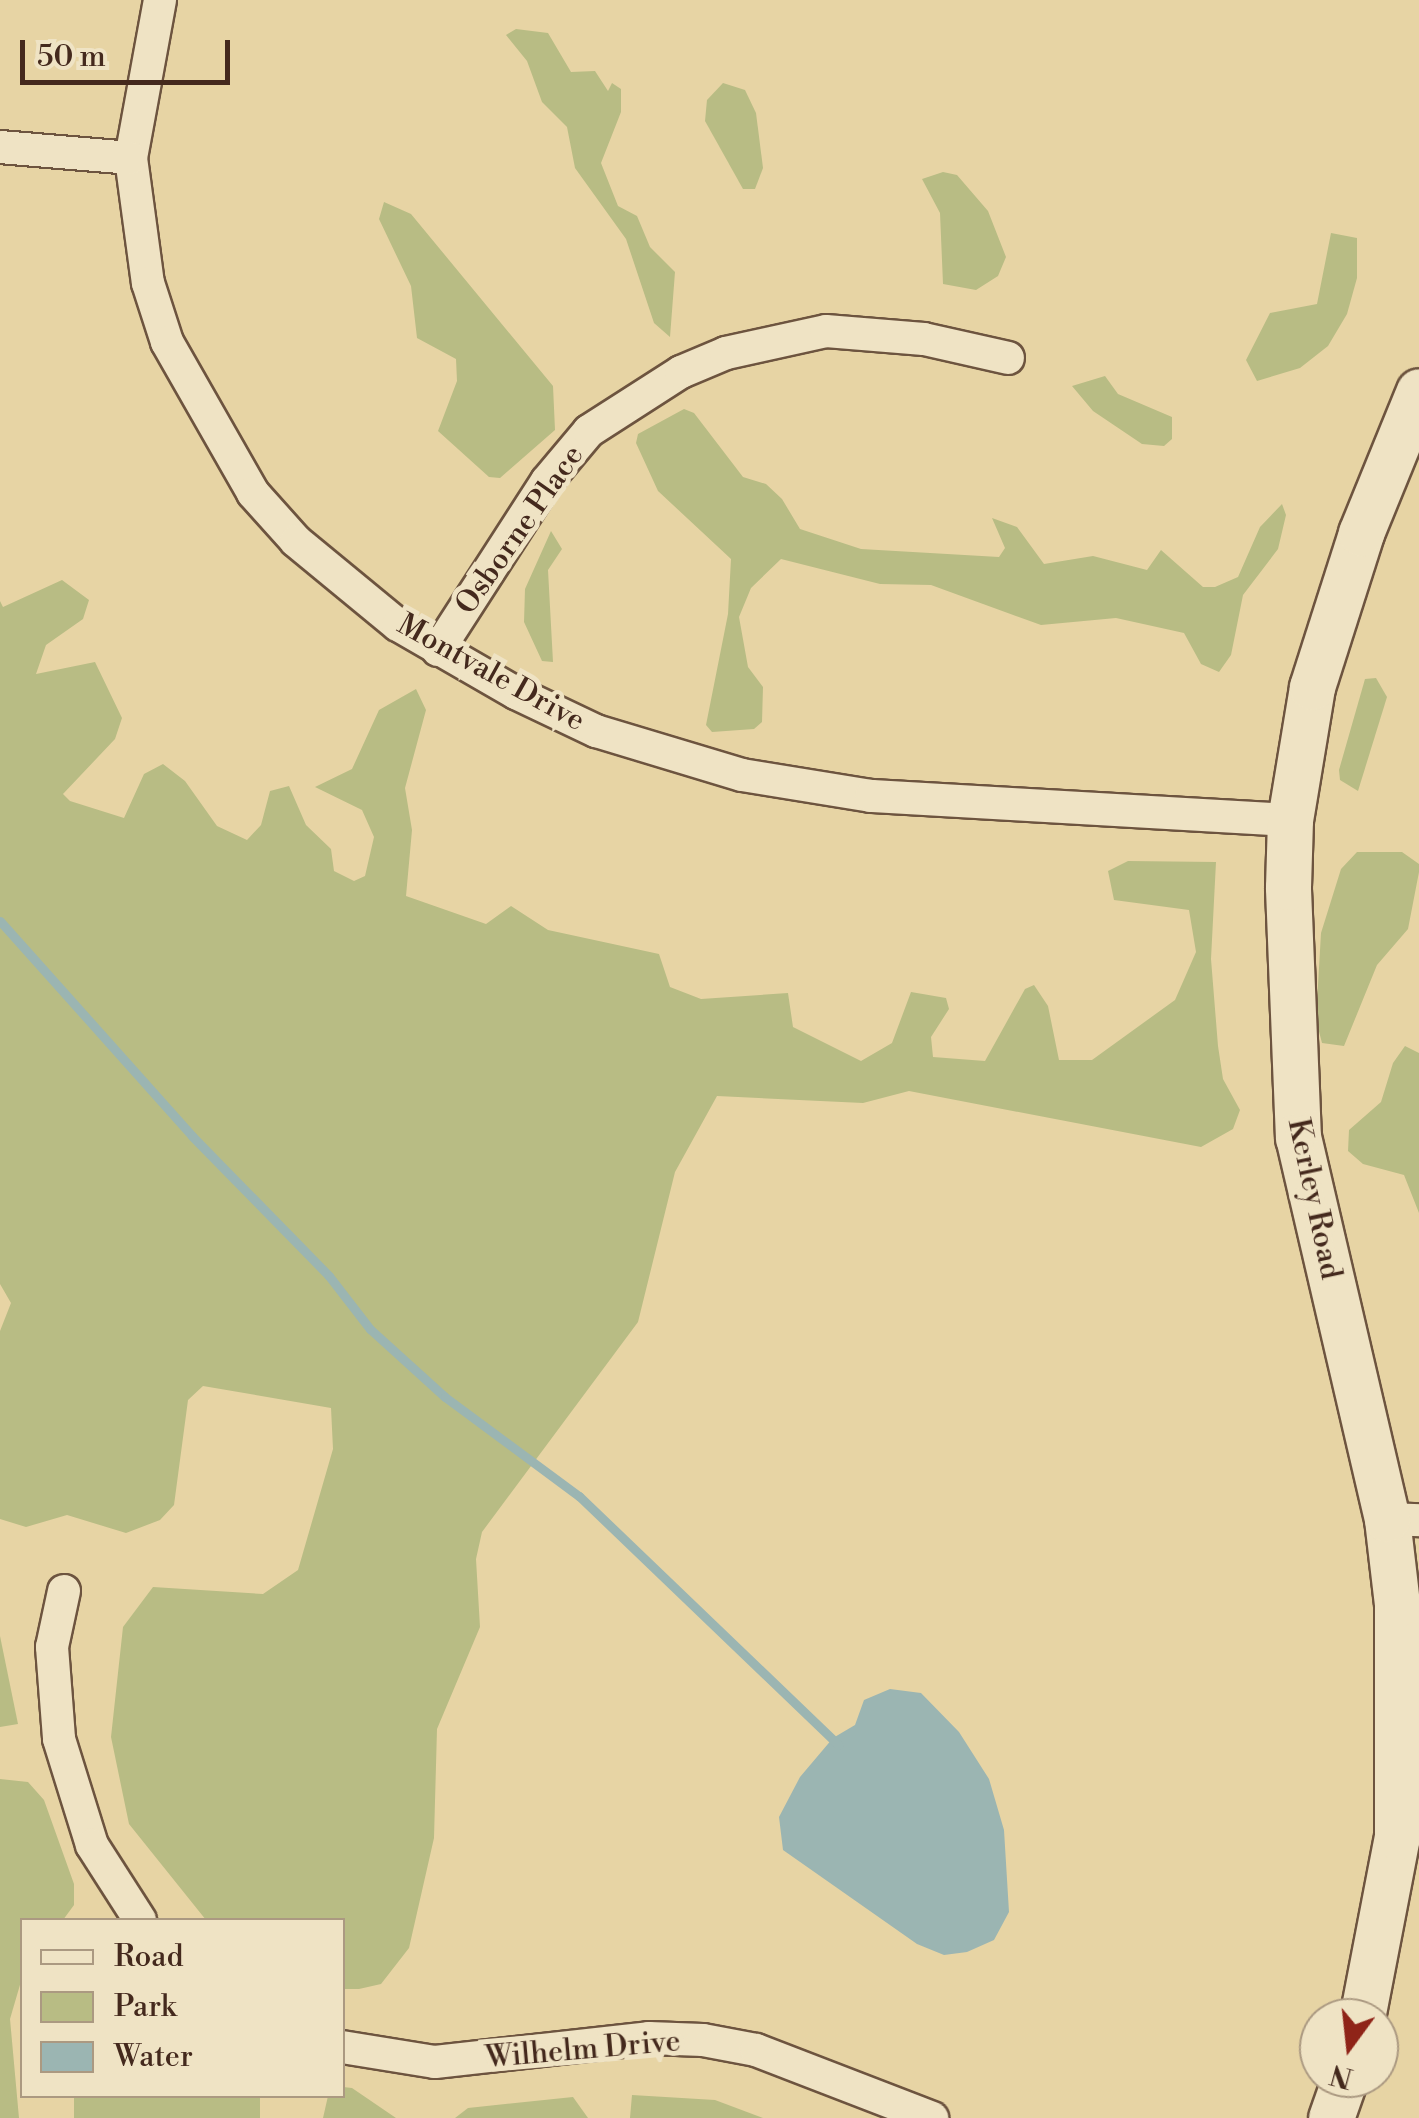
<!DOCTYPE html>
<style>
body{margin:0}
#map{position:relative;width:1419px;height:2118px;overflow:hidden;background:#e7d4a4;font-family:"Libre Bodoni",serif}
div>[style]{position:absolute}
.green>*{inset:0;background:#b8bc84;transform-origin:0 0}
.water>*{inset:0;background:#9bb5b2}
.stream>*{height:9px;margin:-4.5px;padding:0 4.5px;transform-origin:4.5px;border-radius:4.5px;background:#9bb5b2}
.roads{filter:drop-shadow(2px 0 #6d543f) drop-shadow(-2px 0 #6d543f) drop-shadow(0 2px #6d543f) drop-shadow(0 -2px #6d543f)}
.street>*{height:32px;margin:-16px;padding:0 16px;transform-origin:16px;border-radius:16px;background:#efe3c4}
.secondary>*{height:45px;margin:-22.5px;padding:0 22.5px;transform-origin:22.5px;border-radius:22.5px;background:#efe3c4}
span{translate:-50% -50%;white-space:nowrap;text-align:center;line-height:1.15;-webkit-text-stroke:10px #efe3c4;paint-order:stroke}
.street-label{font-size:30px;color:#44291d}
.legend{position:absolute;left:20px;top:1918px;width:325px;height:180px;box-sizing:border-box;background:#efe3c4;border:2px solid #ab9981;margin:0;padding:12px 18px;list-style:none;font-size:30px;color:#44291d}
.legend li{display:flex;align-items:center;gap:20px;height:50px}
.legend b{width:50px;border:2px solid #ab9981}
.north{position:absolute;left:1299px;top:1998px;width:100px;height:100px;box-sizing:border-box;background:#efe3c4;border:2px solid #ab9981;border-radius:50%;rotate:195deg;font-size:28px;font-weight:700;line-height:40px;text-align:center;color:#44291d}
.north::after{content:'';display:block;margin:auto;width:35px;height:45px;background:#8f2418;clip-path:polygon(50% 0,100% 100%,50% 72%,0 100%)}
.scale{position:absolute;left:20px;top:40px;width:210px;height:45px;box-sizing:border-box;border:5px solid #44291d;border-top:0;padding-left:12px;font-size:30px;line-height:35px;white-space:nowrap;color:#44291d;-webkit-text-stroke:8px #efe3c4;paint-order:stroke}
</style>
<div id="map">
<div class="green">
<div style="clip-path:polygon(516px 29px,548px 33px,571px 72px,595px 71px,608px 91px,612px 83px,621px 89px,621px 112px,601px 163px,618px 206px,637px 216px,650px 247px,675px 272px,670px 337px,654px 323px,626px 239px,575px 168px,567px 127px,542px 102px,527px 61px,506px 35px)"></div>
<div style="clip-path:polygon(723px 83px,745px 90px,756px 113px,763px 168px,755px 189px,743px 189px,705px 121px,707px 100px)"></div>
<div style="clip-path:polygon(943px 172px,957px 175px,988px 211px,1006px 257px,998px 276px,976px 290px,943px 284px,940px 213px,922px 179px)"></div>
<div style="clip-path:polygon(384px 202px,411px 214px,553px 386px,555px 430px,500px 478px,489px 477px,438px 431px,457px 381px,456px 359px,417px 338px,411px 286px,379px 219px)"></div>
<div style="clip-path:polygon(1331px 233px,1357px 238px,1357px 278px,1347px 314px,1328px 346px,1300px 368px,1257px 381px,1246px 360px,1270px 313px,1317px 304px)"></div>
<div style="clip-path:polygon(1105px 376px,1118px 394px,1172px 417px,1172px 439px,1164px 446px,1142px 444px,1093px 411px,1072px 386px)"></div>
<div style="clip-path:polygon(684px 409px,694px 413px,743px 477px,766px 484px,782px 499px,800px 529px,861px 549px,999px 557px,1005px 548px,992px 518px,1017px 527px,1044px 564px,1093px 556px,1147px 570px,1161px 550px,1203px 587px,1215px 587px,1238px 577px,1260px 527px,1282px 504px,1286px 515px,1278px 549px,1243px 595px,1231px 655px,1219px 672px,1201px 664px,1184px 633px,1116px 618px,1041px 625px,931px 585px,880px 584px,781px 559px,751px 588px,739px 617px,748px 667px,763px 687px,762px 722px,754px 729px,712px 732px,706px 725px,728px 614px,731px 559px,658px 491px,636px 443px,638px 434px)"></div>
<div style="clip-path:polygon(551px 531px,562px 549px,548px 570px,553px 662px,542px 661px,524px 622px,525px 589px)"></div>
<div style="clip-path:polygon(62px 580px,89px 600px,83px 619px,46px 645px,36px 674px,95px 662px,122px 718px,115px 739px,63px 794px,70px 801px,124px 818px,144px 774px,163px 764px,185px 781px,217px 826px,247px 840px,261px 825px,270px 791px,289px 786px,306px 825px,331px 849px,334px 871px,354px 881px,365px 876px,374px 837px,362px 810px,315px 787px,352px 769px,379px 710px,416px 689px,426px 710px,405px 788px,412px 830px,406px 896px,486px 924px,511px 906px,548px 930px,659px 954px,670px 987px,701px 999px,788px 993px,793px 1027px,861px 1061px,892px 1043px,911px 992px,946px 998px,949px 1009px,931px 1037px,933px 1057px,985px 1061px,1025px 989px,1034px 985px,1048px 1006px,1059px 1060px,1092px 1060px,1175px 1000px,1196px 952px,1189px 910px,1114px 900px,1108px 871px,1128px 861px,1216px 862px,1211px 959px,1218px 1046px,1223px 1079px,1240px 1110px,1233px 1129px,1201px 1147px,909px 1091px,863px 1103px,717px 1096px,675px 1172px,638px 1322px,482px 1532px,476px 1559px,480px 1627px,437px 1729px,434px 1838px,409px 1948px,381px 1984px,359px 1989px,343px 1989px,342px 1920px,206px 1920px,129px 1824px,111px 1737px,123px 1627px,153px 1587px,263px 1594px,298px 1570px,333px 1449px,331px 1408px,203px 1386px,188px 1400px,174px 1505px,160px 1520px,126px 1533px,67px 1515px,26px 1527px,0 1519px,0 1331px,11px 1303px,0 1284px,0 601px,3px 607px)"></div>
<div style="clip-path:polygon(1376px 678px,1387px 697px,1358px 791px,1340px 780px,1339px 770px,1365px 679px)"></div>
<div style="clip-path:polygon(1357px 852px,1402px 852px,1419px 864px,1419px 872px,1408px 929px,1377px 965px,1344px 1046px,1322px 1043px,1316px 1020px,1321px 933px,1341px 869px)"></div>
<div style="clip-path:polygon(1405px 1046px,1419px 1053px,1419px 1213px,1404px 1175px,1363px 1164px,1348px 1151px,1349px 1130px,1381px 1102px,1393px 1063px)"></div>
<div style="clip-path:polygon(0 1636px,18px 1724px,0 1727px)"></div>
<div style="clip-path:polygon(0 1779px,28px 1782px,44px 1800px,74px 1884px,74px 1905px,63px 1920px,22px 1920px,22px 1978px,10px 2019px,19px 2118px,0 2118px)"></div>
<div style="clip-path:polygon(343px 2087px,352px 2088px,396px 2118px,323px 2118px,328px 2096px,342px 2096px)"></div>
<div style="clip-path:polygon(632px 2095px,715px 2100px,763px 2118px,630px 2118px)"></div>
<div style="left:74px;top:2096px;width:186px;height:22px"></div>
<div style="clip-path:polygon(573px 2097px,588px 2118px,455px 2118px,468px 2108px)"></div>
</div>
<div class="water">
<div style="clip-path:polygon(890px 1689px,921px 1693px,959px 1732px,989px 1779px,1004px 1830px,1009px 1912px,994px 1940px,967px 1952px,944px 1955px,917px 1944px,783px 1850px,779px 1817px,800px 1777px,833px 1738px,855px 1725px,864px 1700px)"></div>
</div>
<div class="stream">
<div style="left:0;top:921px;width:288px;rotate:48.2deg"></div>
<div style="left:192px;top:1136px;width:196px;rotate:45.6deg"></div>
<div style="left:329px;top:1276px;width:67px;rotate:52.3deg"></div>
<div style="left:370px;top:1329px;width:101px;rotate:42.2deg"></div>
<div style="left:445px;top:1397px;width:167px;rotate:36.5deg"></div>
<div style="left:579px;top:1496px;width:360px;rotate:43.8deg"></div>
</div>
<div class="roads">
<div class="street">
<div style="left:160px;top:0;width:161px;rotate:100.4deg"></div>
<div style="left:131px;top:158px;width:126px;rotate:82.3deg"></div>
<div style="left:148px;top:283px;width:62px;rotate:72.1deg"></div>
<div style="left:167px;top:342px;width:174px;rotate:60.3deg"></div>
<div style="left:253px;top:493px;width:64px;rotate:48.1deg"></div>
<div style="left:296px;top:541px;width:132px;rotate:39.5deg"></div>
<div style="left:398px;top:625px;width:136px;rotate:30deg"></div>
<div style="left:516px;top:693px;width:89px;rotate:25.4deg"></div>
<div style="left:596px;top:731px;width:152px;rotate:16.8deg"></div>
<div style="left:742px;top:775px;width:131px;rotate:9.2deg"></div>
<div style="left:871px;top:796px;width:420px;rotate:3.3deg"></div>
<div style="left:0;top:147px;width:131px;rotate:4.8deg"></div>
<div style="left:438px;top:650px;width:201px;rotate:-57.2deg"></div>
<div style="left:547px;top:481px;width:65px;rotate:-50deg"></div>
<div style="left:589px;top:431px;width:109px;rotate:-32.7deg"></div>
<div style="left:681px;top:372px;width:49px;rotate:-22.9deg"></div>
<div style="left:726px;top:353px;width:102px;rotate:-12.4deg"></div>
<div style="left:826px;top:331px;width:98px;rotate:4.7deg"></div>
<div style="left:924px;top:339px;width:86px;rotate:12.7deg"></div>
<div style="left:1387px;top:1519px;width:32px;rotate:2deg"></div>
<div style="left:64px;top:1591px;width:57px;rotate:102.1deg"></div>
<div style="left:52px;top:1647px;width:92px;rotate:85.6deg"></div>
<div style="left:59px;top:1739px;width:111px;rotate:72.7deg"></div>
<div style="left:92px;top:1845px;width:89px;rotate:57.4deg"></div>
<div style="left:342px;top:2047px;width:94px;rotate:9.2deg"></div>
<div style="left:435px;top:2062px;width:215px;rotate:-6.4deg"></div>
<div style="left:649px;top:2038px;width:54px;rotate:2.1deg"></div>
<div style="left:703px;top:2040px;width:54px;rotate:10.7deg"></div>
<div style="left:756px;top:2050px;width:189px;rotate:21.1deg"></div>
</div>
<div class="secondary">
<div style="left:1362px;top:2018px;width:184px;rotate:-79.1deg"></div>
<div style="left:1397px;top:1837px;width:233px;rotate:-90deg"></div>
<div style="left:1397px;top:1604px;width:86px;rotate:-96.7deg"></div>
<div style="left:1387px;top:1519px;width:391px;rotate:-103.1deg"></div>
<div style="left:1298px;top:1138px;width:251px;rotate:-92.3deg"></div>
<div style="left:1288px;top:887px;width:67px;rotate:-88.3deg"></div>
<div style="left:1290px;top:820px;width:135px;rotate:-80.6deg"></div>
<div style="left:1312px;top:687px;width:162px;rotate:-72.3deg"></div>
<div style="left:1361px;top:533px;width:153px;rotate:-67.8deg"></div>
<div style="left:1331px;top:2118px;width:42px;rotate:-70.7deg"></div>
</div>
</div>
<div class="street-label">
<span style="left:520px;top:530px;rotate:-55deg">Osborne Place</span>
<span style="left:491px;top:673px;rotate:29deg">Montvale Drive</span>
<span style="left:1314px;top:1199px;rotate:78deg">Kerley Road</span>
<span style="left:583px;top:2050px;rotate:-5deg">Wilhelm Drive</span>
</div>
<ul class="legend">
<li><b style="height:12px;background:#efe3c4"></b>Road</li>
<li><b style="height:28px;background:#b8bc84"></b>Park</li>
<li><b style="height:28px;background:#9bb5b2"></b>Water</li>
</ul>
<div class="north">N</div>
<div class="scale">50 m</div>
</div>
